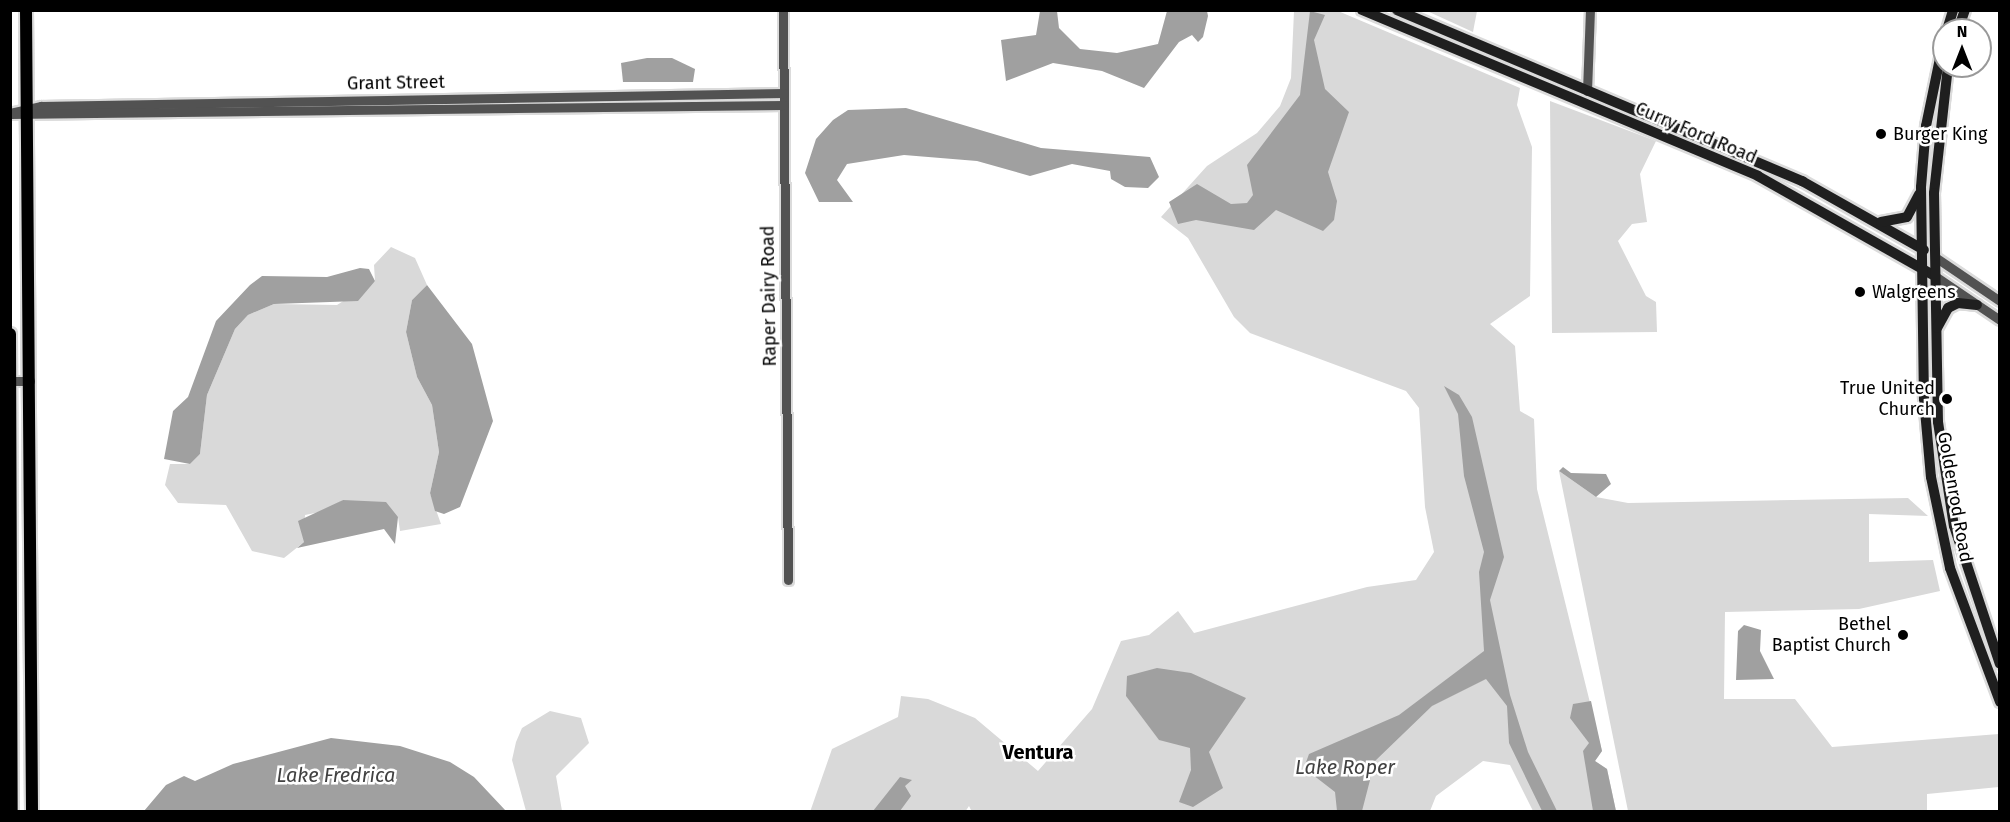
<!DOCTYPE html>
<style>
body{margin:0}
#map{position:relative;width:2010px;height:822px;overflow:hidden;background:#fff;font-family:"Fira Sans",sans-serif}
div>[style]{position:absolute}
.green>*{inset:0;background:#d9d9d9}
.water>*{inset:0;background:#a0a0a0}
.roads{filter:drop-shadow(2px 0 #dbdbdb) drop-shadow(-2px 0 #dbdbdb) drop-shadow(0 2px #dbdbdb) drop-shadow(0 -2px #dbdbdb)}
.tertiary>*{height:9px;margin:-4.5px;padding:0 4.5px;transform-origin:4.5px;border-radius:4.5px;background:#525252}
.secondary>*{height:10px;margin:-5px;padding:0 5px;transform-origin:5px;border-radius:5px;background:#1f1f1f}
.primary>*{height:12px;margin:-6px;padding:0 6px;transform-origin:6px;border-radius:6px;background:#000}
.dots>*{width:16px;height:16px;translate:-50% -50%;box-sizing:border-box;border:3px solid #fff;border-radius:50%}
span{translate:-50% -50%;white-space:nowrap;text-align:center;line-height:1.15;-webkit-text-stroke:5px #fff;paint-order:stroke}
.street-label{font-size:18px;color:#000}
.poi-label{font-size:18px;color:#000}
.left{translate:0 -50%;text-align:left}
.right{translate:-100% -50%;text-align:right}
.neighbourhood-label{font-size:20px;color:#000;font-weight:700}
.water-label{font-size:20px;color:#414141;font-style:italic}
.frame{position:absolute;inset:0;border:12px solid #000;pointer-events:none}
.north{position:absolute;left:1932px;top:18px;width:60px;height:60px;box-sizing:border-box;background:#fff;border:2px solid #999;border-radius:50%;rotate:0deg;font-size:16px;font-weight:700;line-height:24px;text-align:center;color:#000}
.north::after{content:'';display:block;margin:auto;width:21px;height:27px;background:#000;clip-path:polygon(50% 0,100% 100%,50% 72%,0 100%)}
</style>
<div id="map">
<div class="green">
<div style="clip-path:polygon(1294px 11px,1338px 11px,1520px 88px,1517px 105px,1532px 147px,1530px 296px,1490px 324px,1515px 346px,1520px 411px,1534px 419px,1537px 489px,1602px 751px,1595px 761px,1607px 769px,1616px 811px,1533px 811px,1510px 765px,1483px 761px,1436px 796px,1430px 811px,972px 812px,969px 806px,965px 812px,810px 812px,832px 749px,898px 717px,901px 696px,928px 699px,975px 718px,1038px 771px,1092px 709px,1121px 641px,1149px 635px,1178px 611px,1194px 633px,1367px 587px,1416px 580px,1434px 552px,1425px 507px,1419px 408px,1406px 391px,1250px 333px,1234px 317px,1188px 238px,1161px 217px,1207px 166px,1257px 133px,1280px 106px,1291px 78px)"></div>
<div style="clip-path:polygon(1427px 11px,1477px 11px,1473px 32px)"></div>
<div style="clip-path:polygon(1550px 101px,1656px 141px,1640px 174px,1647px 222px,1632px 224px,1618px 241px,1646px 296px,1656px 302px,1657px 332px,1552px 333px)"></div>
<div style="clip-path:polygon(391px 247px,415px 258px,427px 285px,412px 300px,406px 332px,417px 377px,432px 405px,439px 452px,430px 493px,441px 524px,400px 531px,398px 517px,343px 500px,325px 511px,305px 515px,304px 542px,284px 558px,252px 551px,226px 505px,178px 503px,165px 485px,170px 464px,190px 464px,200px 454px,207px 395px,235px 329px,248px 315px,274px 304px,337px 305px,375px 281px,374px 265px)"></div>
<div style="clip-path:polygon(1559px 471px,1596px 497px,1628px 503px,1908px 498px,1928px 516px,1869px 514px,1869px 562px,1933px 560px,1940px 591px,1859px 609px,1725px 612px,1724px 699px,1795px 699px,1832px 747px,1999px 734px,1999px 787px,1927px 794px,1927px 811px,1628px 811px)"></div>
<div style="clip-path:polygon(550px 711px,581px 718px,589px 743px,556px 776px,562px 811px,526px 811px,512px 760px,516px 742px,522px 728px)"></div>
</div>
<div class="water">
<div style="clip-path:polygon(1040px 11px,1057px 11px,1059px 28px,1080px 49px,1117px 53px,1158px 44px,1167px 11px,1207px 11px,1208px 16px,1203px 37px,1198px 42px,1192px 35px,1179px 42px,1144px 88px,1102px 71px,1053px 63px,1006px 81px,1001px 40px,1036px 35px)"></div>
<div style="clip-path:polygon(1310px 11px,1325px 15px,1314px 40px,1325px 89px,1349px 112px,1328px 172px,1337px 201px,1334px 220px,1323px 231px,1276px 210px,1254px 230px,1196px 220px,1178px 224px,1169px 202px,1197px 184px,1231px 204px,1247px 203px,1253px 195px,1247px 165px,1300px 95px)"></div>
<div style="clip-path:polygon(647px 58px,672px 58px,695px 69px,693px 82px,623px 82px,621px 63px)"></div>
<div style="clip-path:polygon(906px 108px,1041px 148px,1150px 157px,1159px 177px,1148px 188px,1125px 187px,1111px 179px,1110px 171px,1072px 164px,1030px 176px,977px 161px,904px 155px,847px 164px,837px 180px,853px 202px,819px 202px,805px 173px,816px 139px,833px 120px,848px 110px)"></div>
<div style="clip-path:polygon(360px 268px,369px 269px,375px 281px,358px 301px,274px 304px,248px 315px,235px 329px,207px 395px,200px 454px,190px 464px,164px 459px,173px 411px,188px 397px,216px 321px,250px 285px,262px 276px,327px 277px)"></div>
<div style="clip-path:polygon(427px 285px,472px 344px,493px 421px,460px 507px,444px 514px,435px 511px,430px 493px,439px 452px,432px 405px,417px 377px,406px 332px,412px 300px)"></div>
<div style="clip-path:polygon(1444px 386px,1459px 395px,1472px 417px,1504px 557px,1490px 600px,1510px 695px,1528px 752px,1557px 811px,1542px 811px,1509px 743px,1507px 706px,1486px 679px,1432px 706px,1375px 761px,1362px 811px,1337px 811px,1335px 792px,1304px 768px,1309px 754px,1399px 715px,1484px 651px,1479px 572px,1484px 552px,1464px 476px,1458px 414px)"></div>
<div style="clip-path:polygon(1563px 467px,1571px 473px,1606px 474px,1611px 484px,1596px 497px,1559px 471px)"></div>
<div style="clip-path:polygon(343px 500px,386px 502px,398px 517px,395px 544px,384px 529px,297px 548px,304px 542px,298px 521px)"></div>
<div style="clip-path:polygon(1744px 625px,1761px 630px,1760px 651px,1774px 679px,1736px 680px,1738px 631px)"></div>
<div style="clip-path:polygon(1157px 668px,1191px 673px,1246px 698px,1209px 752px,1223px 788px,1193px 807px,1179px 802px,1191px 770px,1190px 748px,1159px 740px,1126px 696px,1127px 676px)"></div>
<div style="clip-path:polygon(1591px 701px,1602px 751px,1595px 761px,1607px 769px,1616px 811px,1593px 811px,1583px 751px,1589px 743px,1570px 718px,1573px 704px)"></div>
<div style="clip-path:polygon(331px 738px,400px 746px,450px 762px,474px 777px,506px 811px,144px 811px,166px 785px,184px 776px,195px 781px,233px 764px)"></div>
<div style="clip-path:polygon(900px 777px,912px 780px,905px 786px,911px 796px,900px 811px,873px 811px)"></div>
</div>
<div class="roads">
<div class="tertiary">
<div style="left:783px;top:10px;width:570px;rotate:89.5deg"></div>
<div style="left:1587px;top:91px;width:81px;rotate:-87.9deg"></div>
<div style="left:10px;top:113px;width:32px;rotate:-13deg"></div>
<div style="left:41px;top:106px;width:743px;rotate:-1deg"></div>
<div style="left:10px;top:114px;width:774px;rotate:-0.67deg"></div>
<div style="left:1935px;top:257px;width:78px;rotate:34.1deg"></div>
<div style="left:1935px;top:276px;width:78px;rotate:34.1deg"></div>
<div style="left:10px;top:381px;width:20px"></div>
</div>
<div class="secondary">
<div style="left:1362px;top:10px;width:429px;rotate:22.7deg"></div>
<div style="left:1758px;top:176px;width:203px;rotate:29.5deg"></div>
<div style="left:1397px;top:10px;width:440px;rotate:22.9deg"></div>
<div style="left:1802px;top:181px;width:140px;rotate:29.5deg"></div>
<div style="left:1947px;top:30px;width:21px;rotate:-73deg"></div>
<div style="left:1958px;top:30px;width:21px;rotate:-71deg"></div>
<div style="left:1944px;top:39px;width:89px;rotate:101.7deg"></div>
<div style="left:1926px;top:126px;width:61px;rotate:94.7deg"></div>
<div style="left:1921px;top:187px;width:212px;rotate:89.2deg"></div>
<div style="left:1924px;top:399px;width:78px;rotate:84.9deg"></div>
<div style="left:1931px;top:477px;width:93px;rotate:78.2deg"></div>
<div style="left:1950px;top:568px;width:143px;rotate:69.5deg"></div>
<div style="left:1948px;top:66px;width:128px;rotate:96.3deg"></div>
<div style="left:1934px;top:193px;width:229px;rotate:89deg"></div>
<div style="left:1938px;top:422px;width:105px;rotate:81.3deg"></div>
<div style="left:1954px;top:526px;width:145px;rotate:71.6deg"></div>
<div style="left:1881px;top:222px;width:26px;rotate:-11deg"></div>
<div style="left:1907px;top:217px;width:26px;rotate:-62deg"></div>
<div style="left:1937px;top:328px;width:23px;rotate:-61deg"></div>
<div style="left:1948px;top:308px;width:11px;rotate:-27deg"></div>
<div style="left:1958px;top:303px;width:19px;rotate:6deg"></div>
</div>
<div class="primary">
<div style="left:26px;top:10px;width:802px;rotate:89.57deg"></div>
<div style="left:10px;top:334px;width:478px;rotate:89.8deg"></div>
</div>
</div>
<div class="dots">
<div style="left:1881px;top:134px;background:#000"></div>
<div style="left:1860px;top:292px;background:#000"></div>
<div style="left:1947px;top:399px;background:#000"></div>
<div style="left:1903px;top:635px;background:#000"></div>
</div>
<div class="street-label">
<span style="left:396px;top:83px;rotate:-1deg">Grant Street</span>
<span style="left:1696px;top:133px;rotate:23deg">Curry Ford Road</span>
<span style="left:769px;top:296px;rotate:-91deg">Raper Dairy Road</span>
<span style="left:1955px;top:497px;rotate:80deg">Goldenrod Road</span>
</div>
<div class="poi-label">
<span class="left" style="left:1893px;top:134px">Burger King</span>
<span class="left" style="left:1872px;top:292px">Walgreens</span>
<span class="right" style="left:1935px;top:399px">True United<br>Church</span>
<span class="right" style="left:1891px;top:635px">Bethel<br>Baptist Church</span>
</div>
<div class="neighbourhood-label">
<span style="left:1038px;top:752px">Ventura</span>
</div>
<div class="water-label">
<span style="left:1345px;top:767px">Lake Roper</span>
<span style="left:336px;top:775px">Lake Fredrica</span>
</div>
<div class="frame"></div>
<div class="north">N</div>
</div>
